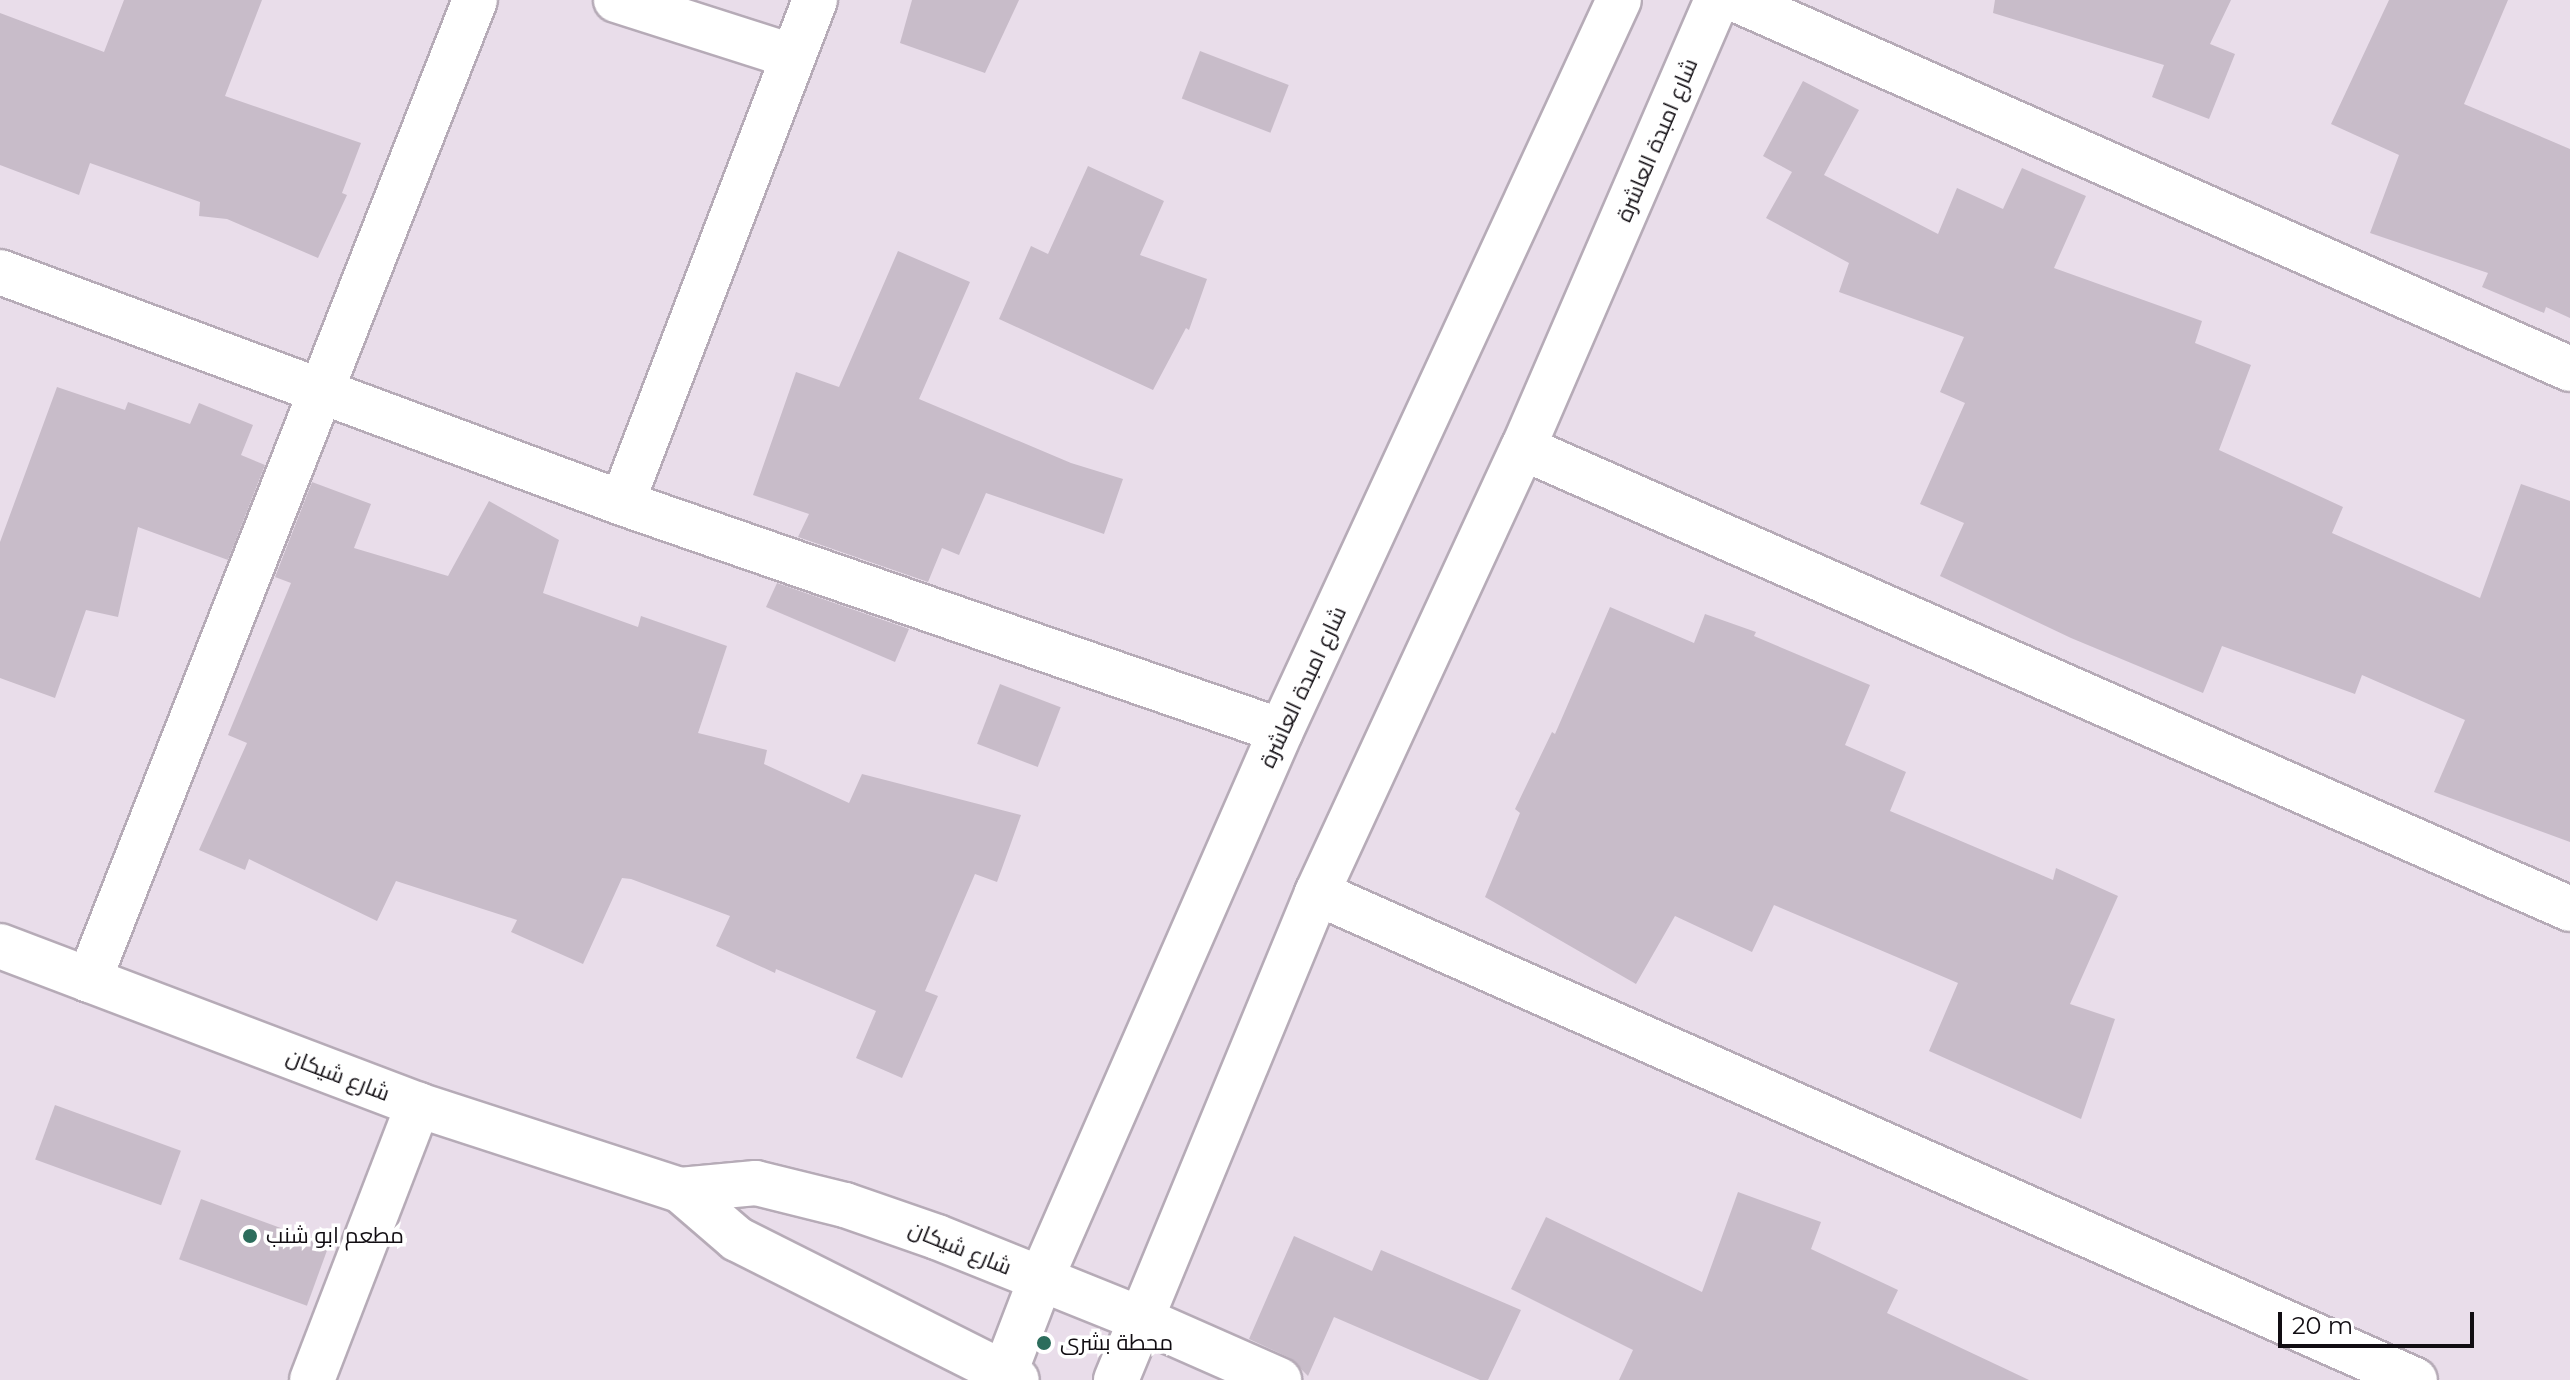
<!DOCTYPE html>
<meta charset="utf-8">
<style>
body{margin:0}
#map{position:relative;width:2570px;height:1380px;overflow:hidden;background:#e9ddea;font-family:Montserrat,Cairo,sans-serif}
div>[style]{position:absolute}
.building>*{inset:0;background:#c8bcc9;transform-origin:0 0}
.roads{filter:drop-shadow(2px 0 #b6abb7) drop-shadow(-2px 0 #b6abb7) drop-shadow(0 2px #b6abb7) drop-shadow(0 -2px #b6abb7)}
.street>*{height:44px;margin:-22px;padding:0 22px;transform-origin:22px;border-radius:22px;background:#fff}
.secondary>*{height:44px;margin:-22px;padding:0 22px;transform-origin:22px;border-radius:22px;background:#fff}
.dots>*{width:22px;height:22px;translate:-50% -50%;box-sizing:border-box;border:4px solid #fff;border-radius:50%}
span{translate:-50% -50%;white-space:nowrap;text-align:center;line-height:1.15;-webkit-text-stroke:7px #fff;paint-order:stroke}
.street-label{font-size:22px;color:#110d12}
.poi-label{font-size:22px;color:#110d12}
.left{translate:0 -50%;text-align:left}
.scale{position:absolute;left:2278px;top:1312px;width:196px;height:36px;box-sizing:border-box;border:4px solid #110d12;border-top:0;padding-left:10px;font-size:24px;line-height:28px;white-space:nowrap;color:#110d12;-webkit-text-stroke:6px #fff;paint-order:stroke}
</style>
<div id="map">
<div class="building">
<div style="clip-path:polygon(124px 0,262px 0,225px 96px,361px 143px,342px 193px,347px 195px,318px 258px,227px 219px,199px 216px,200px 202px,90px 163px,79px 195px,0 165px,0 13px,104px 52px)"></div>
<div style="clip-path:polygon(912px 0,1019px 0,985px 73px,900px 43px)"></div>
<div style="clip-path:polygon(1995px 0,2231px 0,2210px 44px,2235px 54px,2209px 119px,2152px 97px,2164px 65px,1993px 13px)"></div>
<div style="clip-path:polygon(2389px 0,2508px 0,2464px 104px,2570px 149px,2570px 318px,2546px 307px,2544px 313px,2482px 287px,2488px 273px,2370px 233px,2399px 155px,2331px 124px)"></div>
<div style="left:1200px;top:51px;width:95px;height:51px;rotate:21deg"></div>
<div style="clip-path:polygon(1803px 81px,1859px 110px,1824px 175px,1938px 234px,1957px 188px,2003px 209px,2022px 168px,2086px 196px,2054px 268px,2202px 321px,2195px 343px,2251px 365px,2219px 450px,2343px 507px,2332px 533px,2480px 598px,2521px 484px,2570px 501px,2570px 842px,2434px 792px,2465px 720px,2362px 675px,2355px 694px,2222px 646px,2203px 693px,2071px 638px,1940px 576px,1964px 523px,1920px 504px,1965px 403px,1940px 392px,1964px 337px,1839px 292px,1849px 263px,1766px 218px,1792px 172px,1763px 156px)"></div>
<div style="clip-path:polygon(1088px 166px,1164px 201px,1140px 255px,1207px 279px,1189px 330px,1186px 328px,1153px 390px,999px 319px,1031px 246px,1048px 254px)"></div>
<div style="clip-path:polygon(898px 251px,970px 282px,919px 399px,1071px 463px,1123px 479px,1104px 534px,986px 493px,959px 555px,942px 548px,928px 582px,798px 537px,809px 514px,753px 495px,796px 372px,839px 387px)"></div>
<div style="clip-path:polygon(57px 387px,125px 410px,128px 402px,190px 424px,199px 403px,253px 425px,241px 455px,265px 465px,228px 560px,138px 527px,118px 617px,86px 610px,55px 698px,0 678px,0 542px)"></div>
<div style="clip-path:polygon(312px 482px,371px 504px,354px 548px,448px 576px,489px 501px,559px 540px,543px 593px,638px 627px,641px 616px,727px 646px,698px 733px,767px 750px,764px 764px,849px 803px,862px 774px,1021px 815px,997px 882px,975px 874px,925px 991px,938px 996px,902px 1078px,856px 1058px,876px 1011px,776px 969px,775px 973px,716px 946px,730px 916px,631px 879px,622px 878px,583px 964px,511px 932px,517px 920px,396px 881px,377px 921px,249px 859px,245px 870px,199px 850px,247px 743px,228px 735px,291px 583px,275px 577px)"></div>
<div style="clip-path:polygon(777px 583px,909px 629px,895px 662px,766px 607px)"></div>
<div style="clip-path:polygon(1610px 607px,1694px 643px,1705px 614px,1756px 632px,1754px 636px,1870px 685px,1845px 745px,1906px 772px,1890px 811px,2053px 880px,2056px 868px,2118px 896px,2070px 1004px,2115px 1019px,2081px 1119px,1929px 1051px,1958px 983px,1774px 905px,1752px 952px,1675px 916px,1636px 984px,1485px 897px,1520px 813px,1515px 809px,1552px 732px,1555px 734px)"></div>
<div style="left:1000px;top:684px;width:65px;height:64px;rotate:21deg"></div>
<div style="left:55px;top:1105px;width:134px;height:58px;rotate:20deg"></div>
<div style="clip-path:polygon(1738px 1192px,1821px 1222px,1811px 1249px,1898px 1290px,1887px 1313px,2029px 1380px,1619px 1380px,1633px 1350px,1511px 1289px,1546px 1217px,1702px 1292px)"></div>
<div style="left:201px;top:1199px;width:136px;height:64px;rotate:20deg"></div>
<div style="clip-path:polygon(1294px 1236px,1372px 1271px,1381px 1250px,1521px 1310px,1488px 1380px,1480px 1380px,1334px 1317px,1308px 1376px,1290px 1358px,1249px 1339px)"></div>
</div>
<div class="roads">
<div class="street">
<div style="left:616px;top:0;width:184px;rotate:17.7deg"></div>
<div style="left:1737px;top:0;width:911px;rotate:23.89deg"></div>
<div style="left:0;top:272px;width:664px;rotate:20.37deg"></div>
<div style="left:622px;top:503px;width:697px;rotate:19.08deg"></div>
<div style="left:1523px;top:448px;width:1144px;rotate:23.76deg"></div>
<div style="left:622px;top:503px;width:539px;rotate:-69.01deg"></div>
<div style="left:1317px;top:893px;width:1201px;rotate:23.92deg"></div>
<div style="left:89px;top:980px;width:1053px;rotate:-68.5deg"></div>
<div style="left:1141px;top:1319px;width:151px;rotate:23.8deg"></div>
<div style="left:312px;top:1380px;width:295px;rotate:-68.9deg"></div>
</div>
<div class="secondary">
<div style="left:0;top:946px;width:447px;rotate:20.8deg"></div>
<div style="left:418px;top:1105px;width:275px;rotate:18deg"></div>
<div style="left:680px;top:1190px;width:75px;rotate:40.7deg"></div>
<div style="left:737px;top:1239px;width:313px;rotate:26.7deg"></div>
<div style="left:680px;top:1190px;width:76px;rotate:-5.3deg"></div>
<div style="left:756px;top:1183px;width:92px;rotate:13.9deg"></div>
<div style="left:845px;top:1205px;width:97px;rotate:19.2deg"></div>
<div style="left:937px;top:1237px;width:220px;rotate:21.9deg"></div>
<div style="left:1002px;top:1380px;width:106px;rotate:-69deg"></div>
<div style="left:1040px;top:1281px;width:600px;rotate:-66.34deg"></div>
<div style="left:1281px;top:731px;width:805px;rotate:-65.19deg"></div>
<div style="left:1116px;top:1380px;width:527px;rotate:-67.57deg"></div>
<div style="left:1317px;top:893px;width:490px;rotate:-65.2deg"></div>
<div style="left:1523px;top:448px;width:488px;rotate:-66.6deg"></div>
</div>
</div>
<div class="dots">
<div style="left:250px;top:1236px;background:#2c6d5c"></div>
<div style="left:1044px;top:1343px;background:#2c6d5c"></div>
</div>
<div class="street-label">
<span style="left:1657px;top:140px;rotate:-67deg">شارع امبدة العاشرة</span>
<span style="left:1303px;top:687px;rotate:-65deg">شارع امبدة العاشرة</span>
<span style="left:338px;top:1075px;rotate:21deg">شارع شيكان</span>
<span style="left:960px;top:1248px;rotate:22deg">شارع شيكان</span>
</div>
<div class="poi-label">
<span class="left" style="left:266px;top:1236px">مطعم ابو شنب</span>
<span class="left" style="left:1060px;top:1343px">محطة بشرى</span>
</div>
<div class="scale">20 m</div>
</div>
